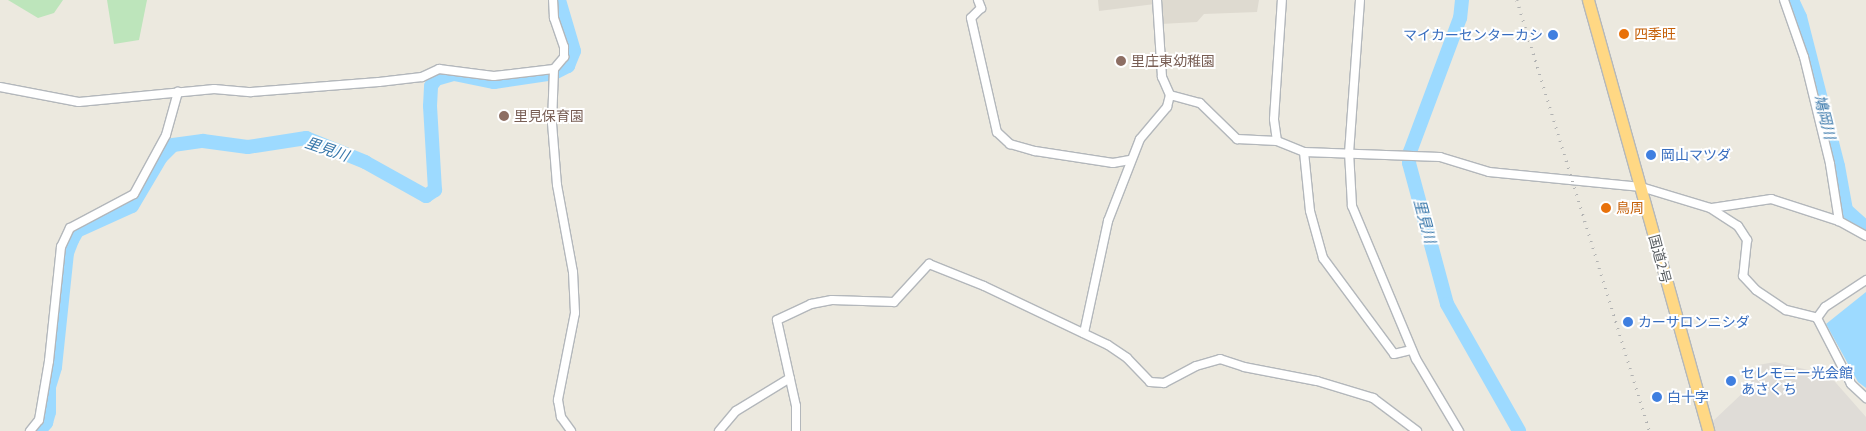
<!DOCTYPE html>
<meta charset="utf-8">
<style>
body{margin:0}
#map{position:relative;width:1866px;height:431px;overflow:hidden;background:#ece9df;font-family:"PT Sans","Noto Sans JP",sans-serif}
div>[style]{position:absolute}
.industrial>*{inset:0;background:#dfdcd7}
.education>*{inset:0;background:#dedad0}
.green>*{inset:0;background:#bde5bb}
.water>*{inset:0;background:#9ddaff}
.river>*{height:14px;margin:-7px;padding:0 7px;transform-origin:7px;border-radius:7px;background:#9ddaff}
.roads{filter:drop-shadow(1px 0 #b3b7bb) drop-shadow(-1px 0 #b3b7bb) drop-shadow(0 1px #b3b7bb) drop-shadow(0 -1px #b3b7bb)}
.minor>*{height:8px;margin:-4px;padding:0 4px;transform-origin:4px;border-radius:4px;background:#fff}
.highway>*{height:11px;margin:-5.5px;padding:0 5.5px;transform-origin:5.5px;border-radius:5.5px;background:#ffd884}
.rail>*{height:2.5px;margin-top:-1.25px;transform-origin:0;background:repeating-linear-gradient(90deg,#b1b2b2 0 1px,transparent 0 7px)}
.dots>*{width:14px;height:14px;translate:-50% -50%;box-sizing:border-box;border:2px solid #fff;border-radius:50%}
span{translate:-50% -50%;white-space:nowrap;text-align:center;line-height:1.15;-webkit-text-stroke:4px #fff;paint-order:stroke}
.food-label{font-size:14px;color:#c56008}
.left{translate:0 -50%;text-align:left}
.shop-label{font-size:14px;color:#366cbe}
.right{translate:-100% -50%;text-align:right}
.education-label{font-size:14px;color:#785e54}
.street-label{font-size:14px;color:#585d61}
.water-label{font-size:15px;color:#3676a9;font-style:italic}
</style>
<div id="map">
<div class="industrial">
<div style="clip-path:polygon(1775px 362px,1829px 375px,1866px 417px,1866px 431px,1716px 431px,1713px 421px,1749px 387px,1758px 365px)"></div>
</div>
<div class="education">
<div style="clip-path:polygon(1098px 0,1155px 0,1155px 4px,1099px 11px)"></div>
<div style="clip-path:polygon(1160px 0,1259px 0,1257px 12px,1204px 14px,1197px 22px,1161px 24px)"></div>
</div>
<div class="green">
<div style="clip-path:polygon(8px 0,63px 0,54px 13px,38px 18px)"></div>
<div style="clip-path:polygon(107px 0,147px 0,139px 40px,114px 44px)"></div>
</div>
<div class="water">
<div style="clip-path:polygon(1866px 292px,1866px 388px,1858px 382px,1826px 324px)"></div>
</div>
<div class="river">
<div style="left:1462px;top:0;width:18px;rotate:96deg"></div>
<div style="left:1460px;top:18px;width:143px;rotate:110.5deg"></div>
<div style="left:1410px;top:152px;width:11px;rotate:95deg"></div>
<div style="left:1409px;top:163px;width:146px;rotate:74.9deg"></div>
<div style="left:1447px;top:304px;width:146px;rotate:60.4deg"></div>
<div style="left:1792px;top:0;width:19px;rotate:65deg"></div>
<div style="left:1800px;top:17px;width:154px;rotate:75.7deg"></div>
<div style="left:1838px;top:166px;width:45px;rotate:79.7deg"></div>
<div style="left:1846px;top:210px;width:27px;rotate:42deg"></div>
<div style="left:39px;top:431px;width:11px;rotate:-49deg"></div>
<div style="left:46px;top:423px;width:11px;rotate:-75deg"></div>
<div style="left:49px;top:412px;width:25px;rotate:-90deg"></div>
<div style="left:49px;top:387px;width:21px;rotate:-73deg"></div>
<div style="left:55px;top:367px;width:115px;rotate:-84deg"></div>
<div style="left:67px;top:253px;width:14px;rotate:-69deg"></div>
<div style="left:72px;top:240px;width:10px;rotate:-61deg"></div>
<div style="left:77px;top:231px;width:60px;rotate:-24.4deg"></div>
<div style="left:132px;top:206px;width:57px;rotate:-59.4deg"></div>
<div style="left:161px;top:157px;width:17px;rotate:-45deg"></div>
<div style="left:173px;top:145px;width:30px;rotate:-8deg"></div>
<div style="left:203px;top:141px;width:45px;rotate:7.6deg"></div>
<div style="left:248px;top:147px;width:59px;rotate:-8.8deg"></div>
<div style="left:306px;top:138px;width:64px;rotate:22.1deg"></div>
<div style="left:365px;top:162px;width:70px;rotate:29.1deg"></div>
<div style="left:426px;top:196px;width:11px;rotate:-34deg"></div>
<div style="left:435px;top:190px;width:84px;rotate:-93.4deg"></div>
<div style="left:430px;top:106px;width:20px;rotate:-87deg"></div>
<div style="left:431px;top:86px;width:9px;rotate:-54deg"></div>
<div style="left:436px;top:79px;width:19px;rotate:-16deg"></div>
<div style="left:454px;top:74px;width:41px;rotate:11.3deg"></div>
<div style="left:494px;top:82px;width:61px;rotate:-8.5deg"></div>
<div style="left:554px;top:73px;width:16px;rotate:-27deg"></div>
<div style="left:568px;top:66px;width:16px;rotate:-68deg"></div>
<div style="left:574px;top:51px;width:53px;rotate:-106.4deg"></div>
</div>
<div class="roads">
<div class="minor">
<div style="left:978px;top:0;width:9px;rotate:69deg"></div>
<div style="left:981px;top:8px;width:14px;rotate:135deg"></div>
<div style="left:971px;top:18px;width:117px;rotate:77.2deg"></div>
<div style="left:997px;top:132px;width:18px;rotate:43deg"></div>
<div style="left:1010px;top:144px;width:26px;rotate:16deg"></div>
<div style="left:1035px;top:151px;width:79px;rotate:8.7deg"></div>
<div style="left:1113px;top:163px;width:17px;rotate:-10deg"></div>
<div style="left:1360px;top:0;width:152px;rotate:94.1deg"></div>
<div style="left:1349px;top:152px;width:54px;rotate:86.8deg"></div>
<div style="left:1352px;top:206px;width:166px;rotate:67.3deg"></div>
<div style="left:1416px;top:359px;width:84px;rotate:59.2deg"></div>
<div style="left:1784px;top:0;width:60px;rotate:70.7deg"></div>
<div style="left:1804px;top:57px;width:110px;rotate:76.3deg"></div>
<div style="left:1830px;top:164px;width:58px;rotate:81deg"></div>
<div style="left:1839px;top:221px;width:31px;rotate:29deg"></div>
<div style="left:554px;top:69px;width:54px;rotate:92.1deg"></div>
<div style="left:552px;top:123px;width:62px;rotate:85.4deg"></div>
<div style="left:557px;top:185px;width:88px;rotate:79.6deg"></div>
<div style="left:573px;top:272px;width:41px;rotate:87.2deg"></div>
<div style="left:575px;top:313px;width:89px;rotate:101.1deg"></div>
<div style="left:558px;top:400px;width:17px;rotate:80deg"></div>
<div style="left:561px;top:417px;width:17px;rotate:54deg"></div>
<div style="left:0;top:87px;width:80px;rotate:10.8deg"></div>
<div style="left:79px;top:102px;width:136px;rotate:-5.5deg"></div>
<div style="left:214px;top:89px;width:37px;rotate:5deg"></div>
<div style="left:251px;top:92px;width:128px;rotate:-4.5deg"></div>
<div style="left:379px;top:82px;width:43px;rotate:-6.6deg"></div>
<div style="left:422px;top:77px;width:19px;rotate:-25deg"></div>
<div style="left:439px;top:69px;width:55px;rotate:7.3deg"></div>
<div style="left:494px;top:76px;width:60px;rotate:-6.7deg"></div>
<div style="left:554px;top:69px;width:16px;rotate:-50deg"></div>
<div style="left:564px;top:57px;width:10px;rotate:-90deg"></div>
<div style="left:564px;top:47px;width:31px;rotate:-109deg"></div>
<div style="left:554px;top:18px;width:18px;rotate:-93deg"></div>
<div style="left:1170px;top:95px;width:31px;rotate:15deg"></div>
<div style="left:1200px;top:103px;width:52px;rotate:44.2deg"></div>
<div style="left:1237px;top:139px;width:40px;rotate:2.9deg"></div>
<div style="left:1277px;top:141px;width:29px;rotate:22deg"></div>
<div style="left:1304px;top:152px;width:136px;rotate:2.1deg"></div>
<div style="left:1440px;top:157px;width:51px;rotate:17deg"></div>
<div style="left:1489px;top:172px;width:153px;rotate:5.6deg"></div>
<div style="left:1641px;top:187px;width:72px;rotate:16.9deg"></div>
<div style="left:1710px;top:208px;width:33px;rotate:33deg"></div>
<div style="left:1738px;top:226px;width:17px;rotate:57deg"></div>
<div style="left:1747px;top:240px;width:36px;rotate:96deg"></div>
<div style="left:1743px;top:276px;width:19px;rotate:47deg"></div>
<div style="left:1756px;top:290px;width:36px;rotate:34deg"></div>
<div style="left:1786px;top:310px;width:32px;rotate:14deg"></div>
<div style="left:1277px;top:141px;width:22px;rotate:-98deg"></div>
<div style="left:1274px;top:119px;width:119px;rotate:-86.2deg"></div>
<div style="left:1304px;top:152px;width:59px;rotate:84.2deg"></div>
<div style="left:1310px;top:211px;width:49px;rotate:74.5deg"></div>
<div style="left:1323px;top:258px;width:119px;rotate:53.5deg"></div>
<div style="left:1394px;top:354px;width:18px;rotate:-13deg"></div>
<div style="left:1712px;top:208px;width:60px;rotate:-8.7deg"></div>
<div style="left:1771px;top:199px;width:71px;rotate:17.9deg"></div>
<div style="left:1866px;top:280px;width:49px;rotate:146.6deg"></div>
<div style="left:1825px;top:307px;width:14px;rotate:126deg"></div>
<div style="left:1817px;top:318px;width:74px;rotate:62.7deg"></div>
<div style="left:1851px;top:384px;width:21px;rotate:43deg"></div>
<div style="left:1084px;top:333px;width:115px;rotate:-77.9deg"></div>
<div style="left:1108px;top:221px;width:88px;rotate:-68.7deg"></div>
<div style="left:1140px;top:139px;width:42px;rotate:-49.8deg"></div>
<div style="left:1167px;top:107px;width:12px;rotate:-76deg"></div>
<div style="left:1170px;top:95px;width:20px;rotate:-114deg"></div>
<div style="left:1162px;top:77px;width:77px;rotate:-93.7deg"></div>
<div style="left:30px;top:431px;width:14px;rotate:-51deg"></div>
<div style="left:39px;top:420px;width:60px;rotate:-80.4deg"></div>
<div style="left:49px;top:361px;width:115px;rotate:-84deg"></div>
<div style="left:61px;top:247px;width:21px;rotate:-65deg"></div>
<div style="left:70px;top:228px;width:72px;rotate:-28deg"></div>
<div style="left:134px;top:194px;width:67px;rotate:-61.5deg"></div>
<div style="left:166px;top:135px;width:45px;rotate:-74.4deg"></div>
<div style="left:719px;top:431px;width:26px;rotate:-50deg"></div>
<div style="left:736px;top:411px;width:63px;rotate:-31.4deg"></div>
<div style="left:796px;top:431px;width:25px;rotate:-90deg"></div>
<div style="left:796px;top:406px;width:88px;rotate:-102.5deg"></div>
<div style="left:777px;top:320px;width:38px;rotate:-25deg"></div>
<div style="left:811px;top:304px;width:21px;rotate:-11deg"></div>
<div style="left:832px;top:300px;width:62px;rotate:1.8deg"></div>
<div style="left:894px;top:302px;width:52px;rotate:-47.4deg"></div>
<div style="left:929px;top:264px;width:59px;rotate:21.8deg"></div>
<div style="left:984px;top:286px;width:137px;rotate:25.4deg"></div>
<div style="left:1108px;top:345px;width:23px;rotate:34deg"></div>
<div style="left:1127px;top:358px;width:33px;rotate:46deg"></div>
<div style="left:1150px;top:382px;width:14px;rotate:4deg"></div>
<div style="left:1164px;top:383px;width:36px;rotate:-28deg"></div>
<div style="left:1196px;top:366px;width:25px;rotate:-16deg"></div>
<div style="left:1220px;top:359px;width:25px;rotate:18deg"></div>
<div style="left:1244px;top:367px;width:74px;rotate:10.9deg"></div>
<div style="left:1317px;top:381px;width:59px;rotate:16.9deg"></div>
<div style="left:1373px;top:398px;width:55px;rotate:36.9deg"></div>
</div>
<div class="highway">
<div style="left:1588px;top:0;width:447px;rotate:74.4deg"></div>
</div>
</div>
<div class="rail">
<div style="left:1517px;top:0;width:451px;rotate:72.9deg"></div>
</div>
<div class="dots">
<div style="left:1624px;top:34px;background:#e8710a"></div>
<div style="left:1553px;top:35px;background:#3f7fe0"></div>
<div style="left:1121px;top:61px;background:#8d6e63"></div>
<div style="left:504px;top:116px;background:#8d6e63"></div>
<div style="left:1651px;top:155px;background:#3f7fe0"></div>
<div style="left:1606px;top:208px;background:#e8710a"></div>
<div style="left:1628px;top:322px;background:#3f7fe0"></div>
<div style="left:1731px;top:381px;background:#3f7fe0"></div>
<div style="left:1657px;top:397px;background:#3f7fe0"></div>
</div>
<div class="food-label">
<span class="left" style="left:1634px;top:34px">四季旺</span>
<span class="left" style="left:1616px;top:208px">鳥周</span>
</div>
<div class="shop-label">
<span class="right" style="left:1543px;top:35px">マイカーセンターカシ</span>
<span class="left" style="left:1661px;top:155px">岡山マツダ</span>
<span class="left" style="left:1638px;top:322px">カーサロンニシダ</span>
<span class="left" style="left:1741px;top:381px">セレモニー光会館<br>あさくち</span>
<span class="left" style="left:1667px;top:397px">白十字</span>
</div>
<div class="education-label">
<span class="left" style="left:1131px;top:61px">里庄東幼稚園</span>
<span class="left" style="left:514px;top:116px">里見保育園</span>
</div>
<div class="street-label">
<span style="left:1660px;top:259px;rotate:75deg">国道2号</span>
</div>
<div class="water-label">
<span style="left:1825px;top:117px;rotate:76deg">鳩岡川</span>
<span style="left:327px;top:149px;rotate:19deg">里見川</span>
<span style="left:1425px;top:221px;rotate:75deg">里見川</span>
</div>
</div>
